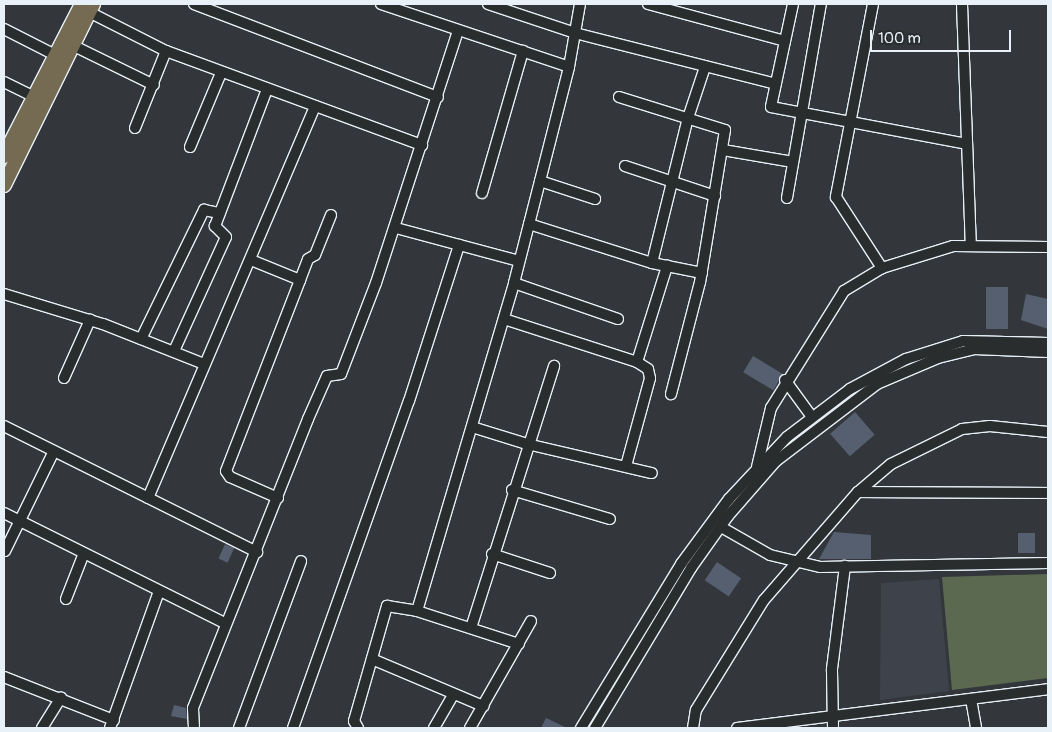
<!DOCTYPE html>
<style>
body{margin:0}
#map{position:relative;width:1052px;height:732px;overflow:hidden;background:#33373b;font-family:Pangolin,sans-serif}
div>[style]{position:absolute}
.built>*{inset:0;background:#3e434b}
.green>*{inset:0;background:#5c6951}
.building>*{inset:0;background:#565f70;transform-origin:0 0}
.roads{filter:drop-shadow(1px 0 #e8f1f8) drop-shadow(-1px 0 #e8f1f8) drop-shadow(0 1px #e8f1f8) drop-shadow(0 -1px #e8f1f8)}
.minor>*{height:10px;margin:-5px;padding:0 5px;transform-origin:5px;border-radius:5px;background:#2a2d2e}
.highway>*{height:14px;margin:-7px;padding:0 7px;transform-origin:7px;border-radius:7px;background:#746b52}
span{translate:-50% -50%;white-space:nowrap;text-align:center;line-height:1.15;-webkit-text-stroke:5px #2a2d2e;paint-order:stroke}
.frame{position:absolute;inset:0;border:5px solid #e8f1f8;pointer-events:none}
.scale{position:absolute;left:870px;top:30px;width:141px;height:22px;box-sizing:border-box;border:2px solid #e8f1f8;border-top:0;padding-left:6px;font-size:15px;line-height:18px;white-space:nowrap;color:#e8f1f8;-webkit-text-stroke:4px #2a2d2e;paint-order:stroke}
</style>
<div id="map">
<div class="built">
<div style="clip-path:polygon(939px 579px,949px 691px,880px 700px,881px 583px)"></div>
</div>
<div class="green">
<div style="clip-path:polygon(1048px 574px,1048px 678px,952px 690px,942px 577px)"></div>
</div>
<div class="building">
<div style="left:1008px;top:287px;width:42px;height:22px;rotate:90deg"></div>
<div style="clip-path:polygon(1026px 294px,1048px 299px,1048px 329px,1021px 320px)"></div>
<div style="left:753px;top:356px;width:35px;height:19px;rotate:31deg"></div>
<div style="left:855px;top:412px;width:30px;height:33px;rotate:49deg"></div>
<div style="clip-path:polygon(834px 532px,871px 535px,871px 559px,819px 559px)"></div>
<div style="left:1035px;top:533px;width:20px;height:17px;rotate:90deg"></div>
<div style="left:225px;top:544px;width:10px;height:16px;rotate:24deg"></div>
<div style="left:717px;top:562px;width:29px;height:22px;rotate:34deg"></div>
<div style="clip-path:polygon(174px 705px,186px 708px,187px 719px,171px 716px)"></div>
<div style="clip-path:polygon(546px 718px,567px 728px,541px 728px)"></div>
</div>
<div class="roads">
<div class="minor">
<div style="left:194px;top:4px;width:261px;rotate:20.9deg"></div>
<div style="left:381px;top:4px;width:198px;rotate:18.5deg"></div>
<div style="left:488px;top:4px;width:92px;rotate:18.4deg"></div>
<div style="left:575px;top:33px;width:207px;rotate:14.2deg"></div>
<div style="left:648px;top:4px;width:142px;rotate:15.1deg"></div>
<div style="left:793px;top:4px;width:105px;rotate:102.1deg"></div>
<div style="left:771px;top:107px;width:199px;rotate:10.7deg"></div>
<div style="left:873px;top:4px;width:197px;rotate:100.9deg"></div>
<div style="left:836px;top:197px;width:85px;rotate:57.1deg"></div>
<div style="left:962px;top:4px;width:240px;rotate:87.9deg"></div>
<div style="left:89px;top:12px;width:86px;rotate:26.9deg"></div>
<div style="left:166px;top:51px;width:273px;rotate:20.2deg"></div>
<div style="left:4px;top:29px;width:64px;rotate:27deg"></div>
<div style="left:72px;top:45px;width:91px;rotate:26deg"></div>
<div style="left:4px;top:82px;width:34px;rotate:26deg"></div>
<div style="left:619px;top:97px;width:111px;rotate:17.3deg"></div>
<div style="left:725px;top:130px;width:154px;rotate:99.3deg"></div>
<div style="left:700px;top:282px;width:116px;rotate:104.5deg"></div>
<div style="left:135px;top:128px;width:83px;rotate:-68.1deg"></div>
<div style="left:190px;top:147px;width:80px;rotate:-67.3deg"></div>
<div style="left:723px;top:150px;width:71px;rotate:9.7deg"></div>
<div style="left:625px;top:166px;width:95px;rotate:18.4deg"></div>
<div style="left:540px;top:181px;width:58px;rotate:18.1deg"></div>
<div style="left:482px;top:193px;width:148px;rotate:-73.9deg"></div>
<div style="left:787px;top:198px;width:197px;rotate:-80.1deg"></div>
<div style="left:529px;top:224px;width:129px;rotate:17.6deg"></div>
<div style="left:652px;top:263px;width:51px;rotate:11.3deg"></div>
<div style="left:396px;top:228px;width:127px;rotate:15deg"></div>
<div style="left:251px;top:260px;width:53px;rotate:22.2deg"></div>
<div style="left:652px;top:263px;width:149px;rotate:-76.1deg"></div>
<div style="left:688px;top:118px;width:54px;rotate:-71.6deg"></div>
<div style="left:514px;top:283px;width:110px;rotate:19.1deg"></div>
<div style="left:4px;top:294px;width:103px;rotate:16.9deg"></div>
<div style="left:103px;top:324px;width:109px;rotate:21.6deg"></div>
<div style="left:504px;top:319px;width:140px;rotate:17.9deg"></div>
<div style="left:637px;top:362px;width:101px;rotate:-72.6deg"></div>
<div style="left:141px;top:339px;width:144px;rotate:-64deg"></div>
<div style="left:204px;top:210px;width:16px;rotate:11deg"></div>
<div style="left:174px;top:351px;width:125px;rotate:-65.5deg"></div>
<div style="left:226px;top:237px;width:16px;rotate:-135deg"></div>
<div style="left:215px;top:226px;width:147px;rotate:-69.2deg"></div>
<div style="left:64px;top:378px;width:64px;rotate:-65.9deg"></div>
<div style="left:785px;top:380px;width:46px;rotate:53.9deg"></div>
<div style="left:4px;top:426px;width:283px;rotate:26.5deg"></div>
<div style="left:472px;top:427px;width:58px;rotate:17.2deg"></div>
<div style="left:527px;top:444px;width:128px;rotate:13.1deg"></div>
<div style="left:626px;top:466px;width:91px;rotate:-74.7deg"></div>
<div style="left:650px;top:378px;width:9px;rotate:-103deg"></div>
<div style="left:648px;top:369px;width:13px;rotate:-148deg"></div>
<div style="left:757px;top:467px;width:61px;rotate:-76.7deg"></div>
<div style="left:771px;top:408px;width:138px;rotate:-58deg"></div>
<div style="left:844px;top:291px;width:44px;rotate:-31.2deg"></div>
<div style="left:882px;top:268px;width:74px;rotate:-17.2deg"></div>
<div style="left:953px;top:246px;width:95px;rotate:0.6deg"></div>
<div style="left:512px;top:490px;width:102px;rotate:16.5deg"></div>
<div style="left:858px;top:492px;width:190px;rotate:0.3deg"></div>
<div style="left:148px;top:498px;width:426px;rotate:-66.9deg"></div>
<div style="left:278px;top:498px;width:52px;rotate:-156.4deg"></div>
<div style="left:230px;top:477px;width:7px;rotate:-124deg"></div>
<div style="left:226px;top:471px;width:205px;rotate:-68.8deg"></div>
<div style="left:300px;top:280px;width:22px;rotate:-69deg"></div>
<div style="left:308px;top:259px;width:8px;rotate:-30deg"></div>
<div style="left:315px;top:255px;width:43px;rotate:-68.2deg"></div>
<div style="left:4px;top:513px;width:247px;rotate:26.5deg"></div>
<div style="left:721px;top:527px;width:56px;rotate:29.7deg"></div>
<div style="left:770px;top:555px;width:51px;rotate:13.5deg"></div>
<div style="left:820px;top:567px;width:228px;rotate:-1deg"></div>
<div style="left:5px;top:551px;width:111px;rotate:-63.9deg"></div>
<div style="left:492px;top:554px;width:61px;rotate:18.1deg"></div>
<div style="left:66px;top:599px;width:49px;rotate:-68.6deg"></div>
<div style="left:417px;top:611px;width:342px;rotate:-73.5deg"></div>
<div style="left:514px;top:283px;width:223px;rotate:-75.7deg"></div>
<div style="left:569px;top:67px;width:64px;rotate:-80.1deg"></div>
<div style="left:471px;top:628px;width:275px;rotate:-72.4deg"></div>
<div style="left:372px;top:659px;width:121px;rotate:22.9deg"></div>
<div style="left:4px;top:677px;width:118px;rotate:21.4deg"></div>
<div style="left:971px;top:699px;width:29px;rotate:80deg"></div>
<div style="left:42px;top:728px;width:36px;rotate:-58deg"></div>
<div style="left:110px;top:728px;width:145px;rotate:-70.3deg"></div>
<div style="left:194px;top:728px;width:20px;rotate:-93deg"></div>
<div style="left:193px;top:708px;width:311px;rotate:-68.3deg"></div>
<div style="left:308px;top:419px;width:47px;rotate:-66.2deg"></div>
<div style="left:327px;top:376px;width:14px;rotate:-8deg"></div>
<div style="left:341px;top:374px;width:97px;rotate:-69deg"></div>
<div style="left:376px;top:283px;width:265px;rotate:-72deg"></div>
<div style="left:239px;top:728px;width:178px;rotate:-69.6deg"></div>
<div style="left:293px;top:728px;width:347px;rotate:-70.5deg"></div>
<div style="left:409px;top:401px;width:164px;rotate:-72.2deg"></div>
<div style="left:358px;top:728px;width:8px;rotate:-120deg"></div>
<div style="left:354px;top:721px;width:120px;rotate:-74deg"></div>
<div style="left:387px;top:606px;width:30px;rotate:9deg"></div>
<div style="left:417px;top:611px;width:107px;rotate:17.9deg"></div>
<div style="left:434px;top:728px;width:39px;rotate:-60deg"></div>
<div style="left:470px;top:728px;width:123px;rotate:-60.3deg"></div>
<div style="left:581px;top:728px;width:192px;rotate:-58.6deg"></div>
<div style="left:681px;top:564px;width:81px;rotate:-53.6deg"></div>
<div style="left:729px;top:499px;width:85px;rotate:-46.9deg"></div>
<div style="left:787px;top:437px;width:79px;rotate:-37.3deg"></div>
<div style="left:850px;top:389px;width:64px;rotate:-28.2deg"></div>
<div style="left:906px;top:359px;width:60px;rotate:-17.5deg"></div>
<div style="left:963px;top:341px;width:85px;rotate:1.3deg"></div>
<div style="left:595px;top:728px;width:187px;rotate:-59deg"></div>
<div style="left:691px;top:568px;width:64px;rotate:-54.6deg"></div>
<div style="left:728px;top:516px;width:73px;rotate:-48.9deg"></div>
<div style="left:776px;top:461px;width:127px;rotate:-37.3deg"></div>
<div style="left:877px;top:384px;width:66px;rotate:-23.1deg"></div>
<div style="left:938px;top:358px;width:37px;rotate:-14deg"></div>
<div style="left:974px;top:349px;width:74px;rotate:2.3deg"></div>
<div style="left:693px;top:728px;width:18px;rotate:-81deg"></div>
<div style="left:696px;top:710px;width:129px;rotate:-58.3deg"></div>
<div style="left:764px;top:600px;width:143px;rotate:-49deg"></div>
<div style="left:858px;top:492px;width:43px;rotate:-40.3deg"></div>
<div style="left:891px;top:464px;width:79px;rotate:-26.2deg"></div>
<div style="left:962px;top:429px;width:28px;rotate:-6deg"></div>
<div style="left:990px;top:426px;width:58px;rotate:5.9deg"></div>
<div style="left:737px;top:728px;width:313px;rotate:-7.1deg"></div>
<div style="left:833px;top:728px;width:59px;rotate:-91deg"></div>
<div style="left:832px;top:669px;width:104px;rotate:-82.8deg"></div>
</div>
<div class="highway">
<div style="left:4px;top:156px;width:171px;rotate:-62.8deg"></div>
<div style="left:4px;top:185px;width:202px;rotate:-63.8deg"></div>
</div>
</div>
<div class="frame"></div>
<div class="scale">100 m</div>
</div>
